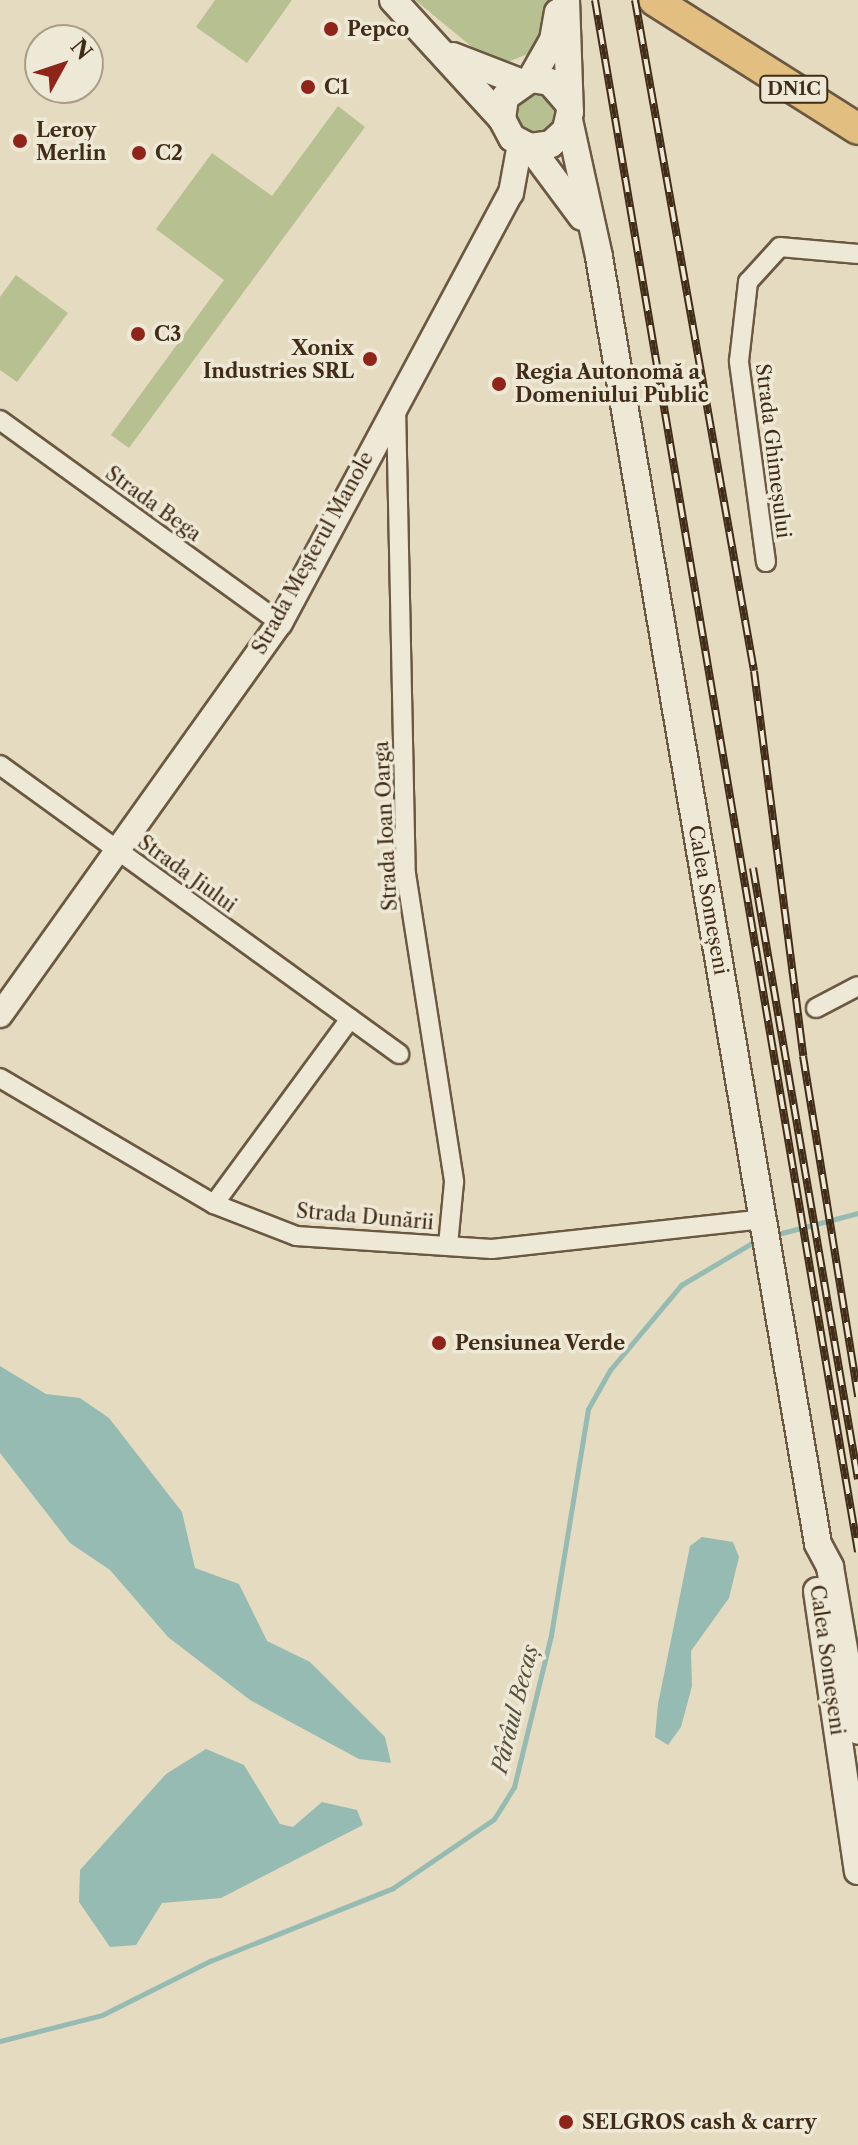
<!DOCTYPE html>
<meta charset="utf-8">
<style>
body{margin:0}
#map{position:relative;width:858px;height:2145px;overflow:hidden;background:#e5dbc0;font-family:"Libre Caslon Text",serif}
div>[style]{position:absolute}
.green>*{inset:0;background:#b7c091}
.water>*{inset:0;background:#96bbb2}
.stream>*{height:5px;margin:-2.5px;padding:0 2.5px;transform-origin:2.5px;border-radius:2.5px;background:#96bbb2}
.roads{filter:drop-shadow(2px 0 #6a5841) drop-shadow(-2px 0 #6a5841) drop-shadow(0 2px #6a5841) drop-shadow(0 -2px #6a5841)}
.minor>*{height:18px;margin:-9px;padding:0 9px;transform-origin:9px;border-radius:9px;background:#eee8d6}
.tertiary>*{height:24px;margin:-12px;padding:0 12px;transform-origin:12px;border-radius:12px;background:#eee8d6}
.secondary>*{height:26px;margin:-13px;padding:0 13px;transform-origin:13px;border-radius:13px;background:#eee8d6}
.primary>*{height:30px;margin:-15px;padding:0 15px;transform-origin:15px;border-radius:15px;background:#e2be80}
.rail>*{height:8px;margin-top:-4px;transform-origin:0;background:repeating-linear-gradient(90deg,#eee8d6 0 15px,#412c17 0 30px);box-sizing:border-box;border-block:2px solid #412c17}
.dots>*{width:22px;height:22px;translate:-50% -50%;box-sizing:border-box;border:4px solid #eee8d6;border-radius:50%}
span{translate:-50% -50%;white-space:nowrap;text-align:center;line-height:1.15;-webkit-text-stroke:7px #eee8d6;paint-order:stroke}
.shield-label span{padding:2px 6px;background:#eee8d6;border:2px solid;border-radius:6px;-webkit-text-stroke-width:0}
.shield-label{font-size:18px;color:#412c17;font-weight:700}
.poi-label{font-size:20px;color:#412c17;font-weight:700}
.left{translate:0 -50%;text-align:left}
.right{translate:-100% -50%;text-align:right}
.street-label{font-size:20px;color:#412c17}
.water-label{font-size:22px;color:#56503e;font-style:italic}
.north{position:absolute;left:24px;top:24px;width:80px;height:80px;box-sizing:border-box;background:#eee8d6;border:2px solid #a99d8a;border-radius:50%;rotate:50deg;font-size:22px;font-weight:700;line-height:32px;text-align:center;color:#412c17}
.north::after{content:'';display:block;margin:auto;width:28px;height:36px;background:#8f2418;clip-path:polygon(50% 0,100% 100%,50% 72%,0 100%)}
</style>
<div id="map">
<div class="green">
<div style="clip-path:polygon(215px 0,292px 0,247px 63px,196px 27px)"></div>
<div style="clip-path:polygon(415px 0,551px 0,551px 9px,541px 49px,505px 63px,483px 56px)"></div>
<div style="clip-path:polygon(530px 85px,561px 100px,555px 134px,520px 136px,510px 102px)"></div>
<div style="clip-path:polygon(338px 106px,365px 127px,129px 448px,111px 435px,224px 280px,156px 229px,212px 153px,272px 196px)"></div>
<div style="clip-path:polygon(16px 275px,68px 313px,17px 382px,0 370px,0 297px)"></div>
</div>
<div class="water">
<div style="clip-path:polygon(0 1366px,46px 1394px,80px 1398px,109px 1418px,182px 1512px,195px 1568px,239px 1584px,267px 1641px,310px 1662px,385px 1737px,391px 1763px,359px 1759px,250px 1700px,168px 1637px,110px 1570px,70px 1543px,0 1453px)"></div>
<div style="clip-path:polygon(702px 1537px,733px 1542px,739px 1557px,729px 1598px,691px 1651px,692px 1686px,681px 1727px,668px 1745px,655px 1737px,658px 1704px,690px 1546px)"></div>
<div style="clip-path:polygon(206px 1749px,244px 1765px,280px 1824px,293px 1827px,322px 1802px,357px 1810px,363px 1825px,221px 1898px,162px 1903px,136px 1945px,110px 1947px,79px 1902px,80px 1870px,166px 1774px)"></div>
</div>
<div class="stream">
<div style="left:774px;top:1235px;width:87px;rotate:-14.7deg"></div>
<div style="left:0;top:2041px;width:105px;rotate:-14.3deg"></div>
<div style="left:102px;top:2015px;width:121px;rotate:-26.6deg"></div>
<div style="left:210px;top:1961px;width:197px;rotate:-21.7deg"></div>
<div style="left:393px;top:1888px;width:122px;rotate:-34.3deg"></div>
<div style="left:494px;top:1819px;width:38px;rotate:-58deg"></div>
<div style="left:514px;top:1787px;width:156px;rotate:-76.3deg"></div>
<div style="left:551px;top:1635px;width:229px;rotate:-80.7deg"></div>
<div style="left:588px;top:1409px;width:45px;rotate:-60.6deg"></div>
<div style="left:610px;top:1370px;width:111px;rotate:-50.1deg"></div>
<div style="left:681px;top:1285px;width:88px;rotate:-30.6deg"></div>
</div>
<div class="roads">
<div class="minor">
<div style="left:396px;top:407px;width:467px;rotate:88.8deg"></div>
<div style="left:406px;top:874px;width:312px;rotate:81.1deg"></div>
<div style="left:454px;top:1182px;width:64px;rotate:95.4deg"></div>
<div style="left:0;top:420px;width:346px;rotate:35.9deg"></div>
<div style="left:766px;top:562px;width:203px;rotate:-97.7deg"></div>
<div style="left:739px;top:361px;width:80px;rotate:-83.5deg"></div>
<div style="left:748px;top:282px;width:47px;rotate:-47.6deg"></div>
<div style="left:780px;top:247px;width:78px;rotate:5.1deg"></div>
<div style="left:0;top:765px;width:493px;rotate:35.9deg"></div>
<div style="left:816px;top:1008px;width:47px;rotate:-27.6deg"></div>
<div style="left:0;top:1078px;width:248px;rotate:30.5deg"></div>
<div style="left:214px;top:1204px;width:88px;rotate:21.3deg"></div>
<div style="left:296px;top:1236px;width:196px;rotate:3.8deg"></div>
<div style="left:492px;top:1249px;width:275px;rotate:-6.3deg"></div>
<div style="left:214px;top:1204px;width:230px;rotate:-53.7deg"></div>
</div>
<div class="tertiary">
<div style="left:0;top:1015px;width:482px;rotate:-54.5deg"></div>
<div style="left:280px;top:623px;width:488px;rotate:-61.8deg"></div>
<div style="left:511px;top:193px;width:50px;rotate:-79.6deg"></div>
</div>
<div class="secondary">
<div style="left:393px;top:0;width:161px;rotate:47.5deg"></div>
<div style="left:566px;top:0;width:112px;rotate:88deg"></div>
<div style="left:570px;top:112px;width:18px;rotate:103deg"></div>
<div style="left:566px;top:130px;width:21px;rotate:137deg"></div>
<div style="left:551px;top:144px;width:21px;rotate:172deg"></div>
<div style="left:530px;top:147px;width:20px;rotate:-153deg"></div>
<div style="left:512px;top:138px;width:21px;rotate:-118deg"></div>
<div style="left:502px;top:119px;width:22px;rotate:-82deg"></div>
<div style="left:505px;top:97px;width:32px;rotate:-35deg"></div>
<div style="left:531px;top:79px;width:19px;rotate:9deg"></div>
<div style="left:550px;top:82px;width:29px;rotate:49deg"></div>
<div style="left:453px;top:56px;width:72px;rotate:21.2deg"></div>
<div style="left:531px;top:79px;width:45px;rotate:-60.6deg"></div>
<div style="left:553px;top:40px;width:28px;rotate:-80deg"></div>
<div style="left:569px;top:120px;width:140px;rotate:77.6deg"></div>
<div style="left:599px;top:257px;width:1305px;rotate:80.34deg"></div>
<div style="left:818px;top:1544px;width:26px;rotate:62deg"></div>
<div style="left:830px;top:1567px;width:166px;rotate:80.3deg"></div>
<div style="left:530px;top:147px;width:87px;rotate:53.4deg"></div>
<div style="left:817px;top:1591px;width:283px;rotate:81.7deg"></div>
</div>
<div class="primary">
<div style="left:654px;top:0;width:241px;rotate:32.3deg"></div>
</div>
</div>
<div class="rail">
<div style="left:595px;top:0;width:1574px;rotate:80.38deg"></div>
<div style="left:635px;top:0;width:681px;rotate:79.94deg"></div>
<div style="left:754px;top:671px;width:388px;rotate:82.7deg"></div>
<div style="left:803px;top:1056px;width:345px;rotate:80.8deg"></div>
<div style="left:753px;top:868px;width:620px;rotate:80.25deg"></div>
</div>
<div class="dots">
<div style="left:331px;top:29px;background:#8f2418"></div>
<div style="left:308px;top:87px;background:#8f2418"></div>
<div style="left:20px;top:141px;background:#8f2418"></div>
<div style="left:139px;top:153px;background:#8f2418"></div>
<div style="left:138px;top:334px;background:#8f2418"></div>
<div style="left:370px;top:359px;background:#8f2418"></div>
<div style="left:499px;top:384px;background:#8f2418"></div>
<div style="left:439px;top:1343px;background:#8f2418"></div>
<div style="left:566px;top:2122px;background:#8f2418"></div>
</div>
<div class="shield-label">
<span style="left:794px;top:89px">DN1C</span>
</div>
<div class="poi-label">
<span class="left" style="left:347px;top:29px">Pepco</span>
<span class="left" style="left:324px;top:87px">C1</span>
<span class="left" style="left:36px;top:142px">Leroy<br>Merlin</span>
<span class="left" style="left:155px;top:153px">C2</span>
<span class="left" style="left:154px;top:334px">C3</span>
<span class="right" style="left:354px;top:360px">Xonix<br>Industries SRL</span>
<span class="left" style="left:515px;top:384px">Regia Autonomă a<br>Domeniului Public</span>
<span class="left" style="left:455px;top:1343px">Pensiunea Verde</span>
<span class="left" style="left:582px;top:2122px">SELGROS cash &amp; carry</span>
</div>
<div class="street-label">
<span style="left:773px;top:451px;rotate:83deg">Strada Ghimeșului</span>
<span style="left:153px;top:504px;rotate:36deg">Strada Bega</span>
<span style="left:313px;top:553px;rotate:-61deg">Strada Meșterul Manole</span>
<span style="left:386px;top:826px;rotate:-93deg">Strada Ioan Oarga</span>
<span style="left:187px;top:874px;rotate:36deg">Strada Jiului</span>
<span style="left:708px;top:900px;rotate:80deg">Calea Someșeni</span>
<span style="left:365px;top:1217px;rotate:5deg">Strada Dunării</span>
<span style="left:827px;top:1660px;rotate:82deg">Calea Someșeni</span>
</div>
<div class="water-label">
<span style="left:515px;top:1709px;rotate:-76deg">Pârâul Becaș</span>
</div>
<div class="north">N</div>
</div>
